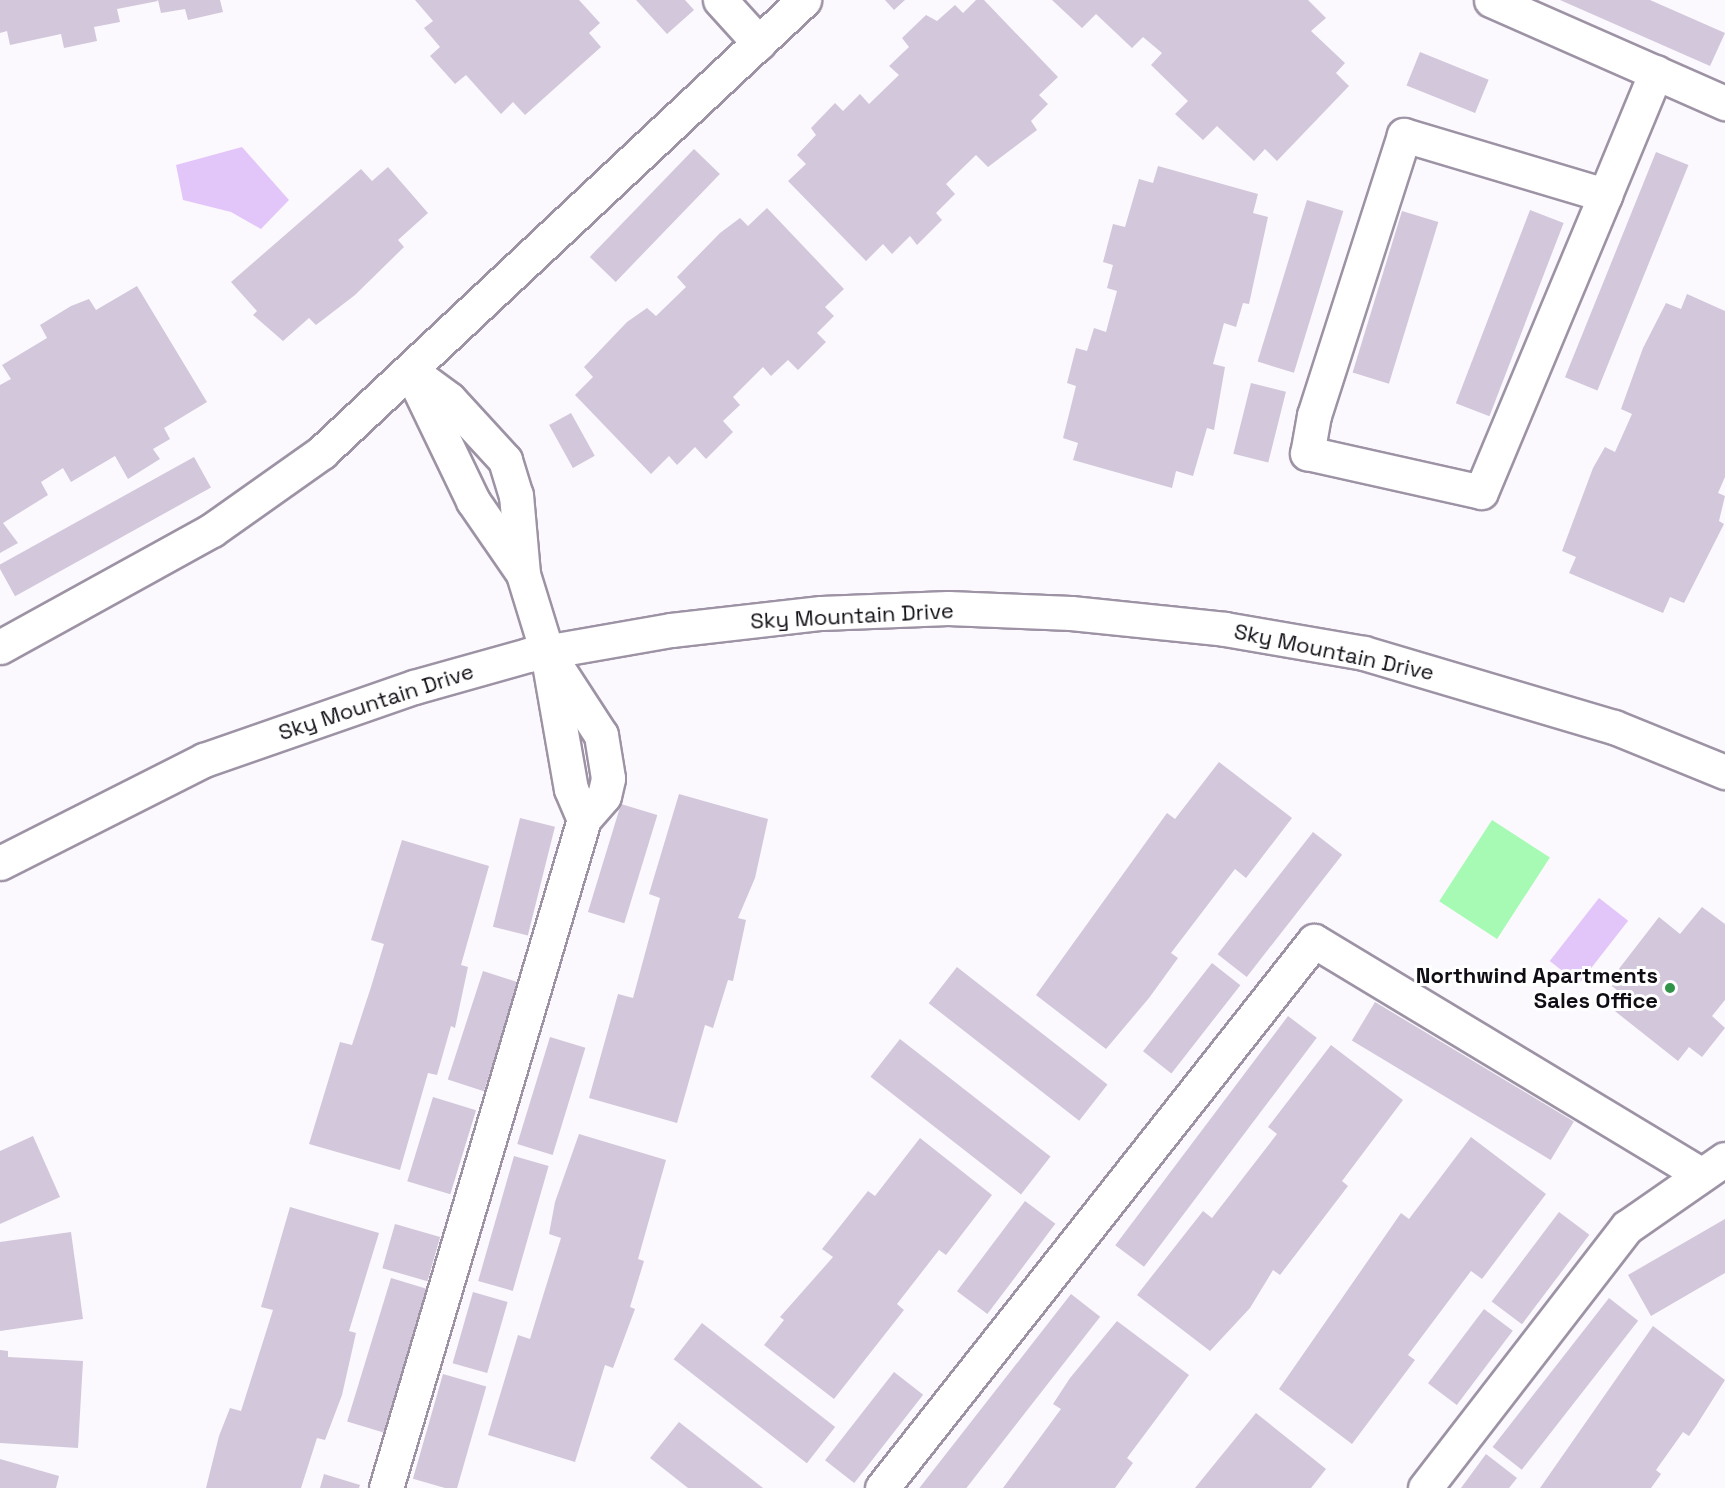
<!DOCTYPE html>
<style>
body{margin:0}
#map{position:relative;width:1725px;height:1488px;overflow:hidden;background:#fbf9fd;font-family:"Space Grotesk",sans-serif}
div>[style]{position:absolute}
.green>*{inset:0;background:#a7fab3;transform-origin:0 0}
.water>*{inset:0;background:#e3c6f9;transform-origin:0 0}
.building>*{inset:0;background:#d2c7db;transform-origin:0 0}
.roads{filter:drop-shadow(2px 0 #9d93a5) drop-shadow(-2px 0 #9d93a5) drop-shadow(0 2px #9d93a5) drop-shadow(0 -2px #9d93a5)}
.minor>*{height:33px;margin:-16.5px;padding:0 16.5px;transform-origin:16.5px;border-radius:16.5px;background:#fff}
.dots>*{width:16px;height:16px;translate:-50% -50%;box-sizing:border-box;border:3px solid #fff;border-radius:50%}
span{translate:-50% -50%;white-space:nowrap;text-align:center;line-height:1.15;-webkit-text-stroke:6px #fff;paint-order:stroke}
.street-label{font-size:22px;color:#110d14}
.poi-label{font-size:22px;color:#110d14;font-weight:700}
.right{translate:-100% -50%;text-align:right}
</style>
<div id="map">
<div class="green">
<div style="left:1492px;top:820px;width:69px;height:97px;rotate:33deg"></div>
</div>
<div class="water">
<div style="clip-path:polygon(242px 147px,289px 200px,261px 229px,231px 212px,183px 200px,176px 165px)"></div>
<div style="left:1599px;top:898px;width:37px;height:80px;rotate:38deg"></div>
</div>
<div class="building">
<div style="clip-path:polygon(0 0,157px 0,158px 1px,117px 9px,120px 22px,94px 27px,97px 41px,64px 48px,61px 34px,10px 45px,7px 31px,0 33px)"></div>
<div style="clip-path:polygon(158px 0,220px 0,223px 12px,188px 20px,185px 9px,161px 13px)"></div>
<div style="clip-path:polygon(415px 0,579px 0,600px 23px,589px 33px,601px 47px,525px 115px,513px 102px,501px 114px,466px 75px,455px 84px,430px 56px,440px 47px,424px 28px,433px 21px)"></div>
<div style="clip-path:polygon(636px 0,685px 0,694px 10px,667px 34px)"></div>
<div style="clip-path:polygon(885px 0,905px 0,894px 10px)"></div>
<div style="clip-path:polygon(976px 0,984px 0,1058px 77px,1039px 95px,1048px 104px,1031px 121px,1037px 130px,988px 167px,976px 155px,946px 184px,955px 194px,936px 213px,942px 220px,917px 245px,910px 236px,892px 254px,883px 244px,866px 261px,788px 181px,806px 164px,797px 155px,816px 135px,811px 128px,835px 103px,843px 111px,860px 94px,869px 104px,899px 75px,889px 66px,909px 47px,902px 38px,926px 15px,937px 21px,955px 5px,963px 13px)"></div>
<div style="clip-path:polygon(1052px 0,1308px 0,1326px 18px,1311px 31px,1345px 63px,1336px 73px,1349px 86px,1277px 161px,1265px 149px,1254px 161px,1217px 126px,1203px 140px,1175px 114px,1188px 101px,1151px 65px,1162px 53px,1143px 37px,1132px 48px,1096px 14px,1082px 28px)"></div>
<div style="clip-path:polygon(1560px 0,1650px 0,1725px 33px,1710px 66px)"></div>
<div style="left:1420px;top:52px;width:74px;height:36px;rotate:22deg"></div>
<div style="left:694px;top:149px;width:36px;height:150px;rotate:44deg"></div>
<div style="left:1656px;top:152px;width:35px;height:243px;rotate:22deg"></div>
<div style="clip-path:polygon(1158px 166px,1258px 194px,1253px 213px,1268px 217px,1249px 304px,1243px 303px,1236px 327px,1224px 323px,1213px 364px,1225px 367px,1214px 430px,1207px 428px,1193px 476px,1176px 471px,1172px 488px,1073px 460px,1078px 443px,1063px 438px,1076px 386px,1067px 383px,1076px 348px,1087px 351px,1094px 328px,1106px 332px,1117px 291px,1107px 288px,1113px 265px,1103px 262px,1113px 224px,1125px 227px,1139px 179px,1153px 183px)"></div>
<div style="clip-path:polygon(388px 167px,428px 213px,398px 240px,404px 247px,355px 295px,316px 325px,309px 318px,283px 341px,253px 315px,257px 311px,231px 282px,361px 169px,372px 181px)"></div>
<div style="left:1307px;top:200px;width:38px;height:169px;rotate:17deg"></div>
<div style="clip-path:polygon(767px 208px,844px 289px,825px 307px,834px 316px,817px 333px,826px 342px,798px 370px,788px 360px,771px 376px,763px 367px,733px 397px,740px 405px,723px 421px,733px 432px,706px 459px,695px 447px,677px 465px,669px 456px,651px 474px,575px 395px,593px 377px,584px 367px,627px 322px,647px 308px,656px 316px,686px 287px,677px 277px,720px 233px,740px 218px,748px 226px)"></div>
<div style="left:1530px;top:210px;width:36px;height:207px;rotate:21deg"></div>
<div style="left:1402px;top:211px;width:38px;height:169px;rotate:17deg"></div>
<div style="clip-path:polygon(137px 286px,207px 402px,164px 428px,170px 439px,153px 449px,160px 459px,128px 479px,115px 456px,71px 482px,63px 468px,41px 482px,48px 495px,3px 523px,18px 543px,0 553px,0 385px,11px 379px,2px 365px,47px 338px,40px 325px,71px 306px,89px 299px,96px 310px)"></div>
<div style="clip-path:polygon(1687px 294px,1725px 311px,1725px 477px,1718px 493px,1725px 496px,1719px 521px,1724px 524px,1684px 603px,1670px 597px,1663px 613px,1569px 573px,1576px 557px,1562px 551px,1593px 468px,1605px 447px,1615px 452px,1632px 414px,1621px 409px,1643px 348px,1666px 303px,1681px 309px)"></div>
<div style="left:1251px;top:383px;width:36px;height:73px;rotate:14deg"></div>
<div style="left:571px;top:413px;width:49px;height:25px;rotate:61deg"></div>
<div style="left:194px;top:457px;width:35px;height:224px;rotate:61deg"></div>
<div style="clip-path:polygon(1219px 762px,1292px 818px,1246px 878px,1235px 869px,1171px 953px,1178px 958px,1149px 998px,1106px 1049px,1036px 995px,1167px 813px,1175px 819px)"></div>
<div style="clip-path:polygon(679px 794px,768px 819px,755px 878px,738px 918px,746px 920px,733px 981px,728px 980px,713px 1028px,705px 1025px,677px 1123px,589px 1098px,618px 994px,633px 998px,660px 898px,649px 894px)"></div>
<div style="left:621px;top:804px;width:38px;height:113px;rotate:17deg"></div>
<div style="left:520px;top:818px;width:36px;height:112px;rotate:14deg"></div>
<div style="left:1313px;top:832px;width:37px;height:155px;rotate:38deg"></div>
<div style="clip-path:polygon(402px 840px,489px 866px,461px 965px,468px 967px,455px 1028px,451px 1026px,437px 1075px,428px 1073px,400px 1170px,309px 1144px,340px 1042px,352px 1045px,371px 987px,384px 944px,371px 940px)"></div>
<div style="clip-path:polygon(1702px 907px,1725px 924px,1725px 1000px,1712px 1016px,1725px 1028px,1702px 1057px,1689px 1047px,1678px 1061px,1611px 1008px,1622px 994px,1608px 983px,1659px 917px,1680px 934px)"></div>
<div style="left:1212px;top:963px;width:36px;height:112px;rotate:38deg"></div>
<div style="left:957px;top:967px;width:191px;height:46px;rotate:38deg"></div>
<div style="left:483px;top:971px;width:38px;height:114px;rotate:18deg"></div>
<div style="left:1375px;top:1002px;width:232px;height:45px;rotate:31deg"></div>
<div style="left:1288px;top:1016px;width:36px;height:287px;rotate:37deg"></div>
<div style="left:550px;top:1037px;width:37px;height:112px;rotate:17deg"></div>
<div style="left:900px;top:1039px;width:191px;height:48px;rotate:38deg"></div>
<div style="clip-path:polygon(1331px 1045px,1403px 1100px,1342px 1181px,1348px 1186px,1280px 1275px,1273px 1270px,1250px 1308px,1210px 1351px,1137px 1295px,1203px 1211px,1212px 1218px,1277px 1134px,1268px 1127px)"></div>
<div style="left:433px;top:1097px;width:45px;height:88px;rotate:17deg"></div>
<div style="clip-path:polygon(579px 1134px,666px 1160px,638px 1259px,644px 1261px,630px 1307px,635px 1309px,613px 1368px,605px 1365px,575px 1462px,488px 1435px,518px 1335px,530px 1339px,543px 1296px,561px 1238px,549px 1234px,555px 1202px)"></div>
<div style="clip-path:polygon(33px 1136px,60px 1197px,0 1224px,0 1151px)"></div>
<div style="clip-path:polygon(1471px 1137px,1546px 1194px,1482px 1279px,1471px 1271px,1408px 1355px,1415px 1360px,1352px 1444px,1279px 1389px,1401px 1213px,1409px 1219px)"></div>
<div style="clip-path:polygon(920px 1138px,992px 1195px,946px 1255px,939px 1250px,897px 1304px,904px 1310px,834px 1399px,764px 1345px,784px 1320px,780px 1317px,833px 1257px,822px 1249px,868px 1191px,875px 1196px)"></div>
<div style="left:514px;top:1156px;width:36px;height:130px;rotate:16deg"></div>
<div style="left:1025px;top:1201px;width:38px;height:113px;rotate:37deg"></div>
<div style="clip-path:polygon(290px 1207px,379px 1233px,349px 1331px,356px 1333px,342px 1395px,325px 1440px,317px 1438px,301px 1488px,206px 1488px,219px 1436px,230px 1408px,241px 1411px,273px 1310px,261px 1307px)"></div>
<div style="left:1559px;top:1212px;width:38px;height:112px;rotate:37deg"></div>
<div style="clip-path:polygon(1725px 1219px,1725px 1273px,1651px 1316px,1628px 1275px)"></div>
<div style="left:395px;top:1224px;width:47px;height:46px;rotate:16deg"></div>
<div style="clip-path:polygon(71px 1232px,83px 1319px,0 1331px,0 1242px)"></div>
<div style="left:391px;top:1278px;width:38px;height:150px;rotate:17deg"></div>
<div style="left:473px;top:1292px;width:36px;height:74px;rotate:16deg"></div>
<div style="left:1071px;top:1294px;width:37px;height:246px;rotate:38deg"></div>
<div style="left:1609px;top:1298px;width:37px;height:189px;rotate:38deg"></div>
<div style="left:1484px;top:1309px;width:36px;height:93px;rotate:37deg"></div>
<div style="clip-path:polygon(1117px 1321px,1189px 1375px,1127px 1458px,1133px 1463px,1115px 1488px,1003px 1488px,1061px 1409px,1053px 1404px,1070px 1378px)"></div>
<div style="left:702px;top:1323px;width:169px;height:46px;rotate:38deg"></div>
<div style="clip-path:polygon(1653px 1326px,1725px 1380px,1696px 1426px,1689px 1436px,1683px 1432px,1656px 1470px,1661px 1474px,1651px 1488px,1540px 1488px)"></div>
<div style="clip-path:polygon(0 1350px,8px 1351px,8px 1357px,83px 1361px,78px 1448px,0 1443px)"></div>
<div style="left:894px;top:1372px;width:37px;height:112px;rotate:38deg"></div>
<div style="left:443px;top:1374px;width:45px;height:109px;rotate:16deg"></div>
<div style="clip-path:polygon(1256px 1413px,1326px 1469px,1311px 1488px,1195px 1488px)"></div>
<div style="clip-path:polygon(679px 1422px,763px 1488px,688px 1488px,650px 1458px)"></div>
<div style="clip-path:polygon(1486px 1454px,1517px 1478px,1509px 1488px,1461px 1488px)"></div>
<div style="clip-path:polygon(0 1459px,59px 1476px,56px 1488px,0 1488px)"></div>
<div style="clip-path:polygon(324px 1474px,360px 1485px,359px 1488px,320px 1488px)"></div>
</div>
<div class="roads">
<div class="minor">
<div style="left:720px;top:0;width:58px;rotate:47.8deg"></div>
<div style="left:1491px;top:0;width:256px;rotate:23.8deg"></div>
<div style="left:1605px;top:195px;width:210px;rotate:-163.4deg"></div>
<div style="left:1404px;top:135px;width:294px;rotate:107.8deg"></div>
<div style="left:1314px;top:415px;width:39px;rotate:100deg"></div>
<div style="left:1307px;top:453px;width:178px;rotate:12.6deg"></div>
<div style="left:1481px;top:492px;width:322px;rotate:-67.3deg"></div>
<div style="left:1605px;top:195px;width:133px;rotate:-67.5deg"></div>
<div style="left:411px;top:371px;width:47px;rotate:36.4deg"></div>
<div style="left:449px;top:399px;width:83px;rotate:47.4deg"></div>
<div style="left:505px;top:460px;width:37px;rotate:73deg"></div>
<div style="left:516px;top:495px;width:79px;rotate:84.9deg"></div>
<div style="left:523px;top:574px;width:82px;rotate:72.9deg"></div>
<div style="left:547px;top:652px;width:139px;rotate:80.1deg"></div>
<div style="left:571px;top:789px;width:33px;rotate:67deg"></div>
<div style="left:412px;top:374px;width:141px;rotate:64.3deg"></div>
<div style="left:473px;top:501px;width:86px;rotate:55.4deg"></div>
<div style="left:0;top:647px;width:242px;rotate:-28.9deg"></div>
<div style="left:212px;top:530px;width:135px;rotate:-35.3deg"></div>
<div style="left:322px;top:452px;width:661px;rotate:-43.16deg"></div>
<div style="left:0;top:863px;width:229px;rotate:-26.8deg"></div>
<div style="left:204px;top:760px;width:222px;rotate:-19.2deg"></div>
<div style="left:414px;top:687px;width:118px;rotate:-15.7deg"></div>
<div style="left:528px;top:655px;width:145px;rotate:-9.9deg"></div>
<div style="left:671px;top:630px;width:151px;rotate:-6.5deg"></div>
<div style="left:821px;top:613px;width:127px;rotate:-2.3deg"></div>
<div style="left:948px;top:608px;width:123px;rotate:2.3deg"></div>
<div style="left:1071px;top:613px;width:155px;rotate:5.9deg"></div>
<div style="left:1225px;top:629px;width:141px;rotate:9.8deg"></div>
<div style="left:1364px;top:653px;width:261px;rotate:16.5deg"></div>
<div style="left:1614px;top:727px;width:120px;rotate:22.1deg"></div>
<div style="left:386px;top:1488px;width:698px;rotate:-73.51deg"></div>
<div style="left:584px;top:819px;width:30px;rotate:-49deg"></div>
<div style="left:604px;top:796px;width:18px;rotate:-77deg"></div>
<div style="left:608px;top:778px;width:44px;rotate:-99.2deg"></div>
<div style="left:601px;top:735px;width:99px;rotate:-123deg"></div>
<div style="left:882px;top:1488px;width:697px;rotate:-51.7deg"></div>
<div style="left:1314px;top:941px;width:449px;rotate:31.1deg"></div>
<div style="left:1425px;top:1488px;width:330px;rotate:-52.3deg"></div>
<div style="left:1627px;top:1227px;width:119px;rotate:-34.8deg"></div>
</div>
</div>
<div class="dots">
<div style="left:1670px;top:988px;background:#309348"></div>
</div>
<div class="street-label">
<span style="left:852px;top:616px;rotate:-3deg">Sky Mountain Drive</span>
<span style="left:1334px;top:652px;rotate:12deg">Sky Mountain Drive</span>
<span style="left:376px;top:702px;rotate:-18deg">Sky Mountain Drive</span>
</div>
<div class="poi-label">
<span class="right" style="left:1658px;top:988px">Northwind Apartments<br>Sales Office</span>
</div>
</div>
